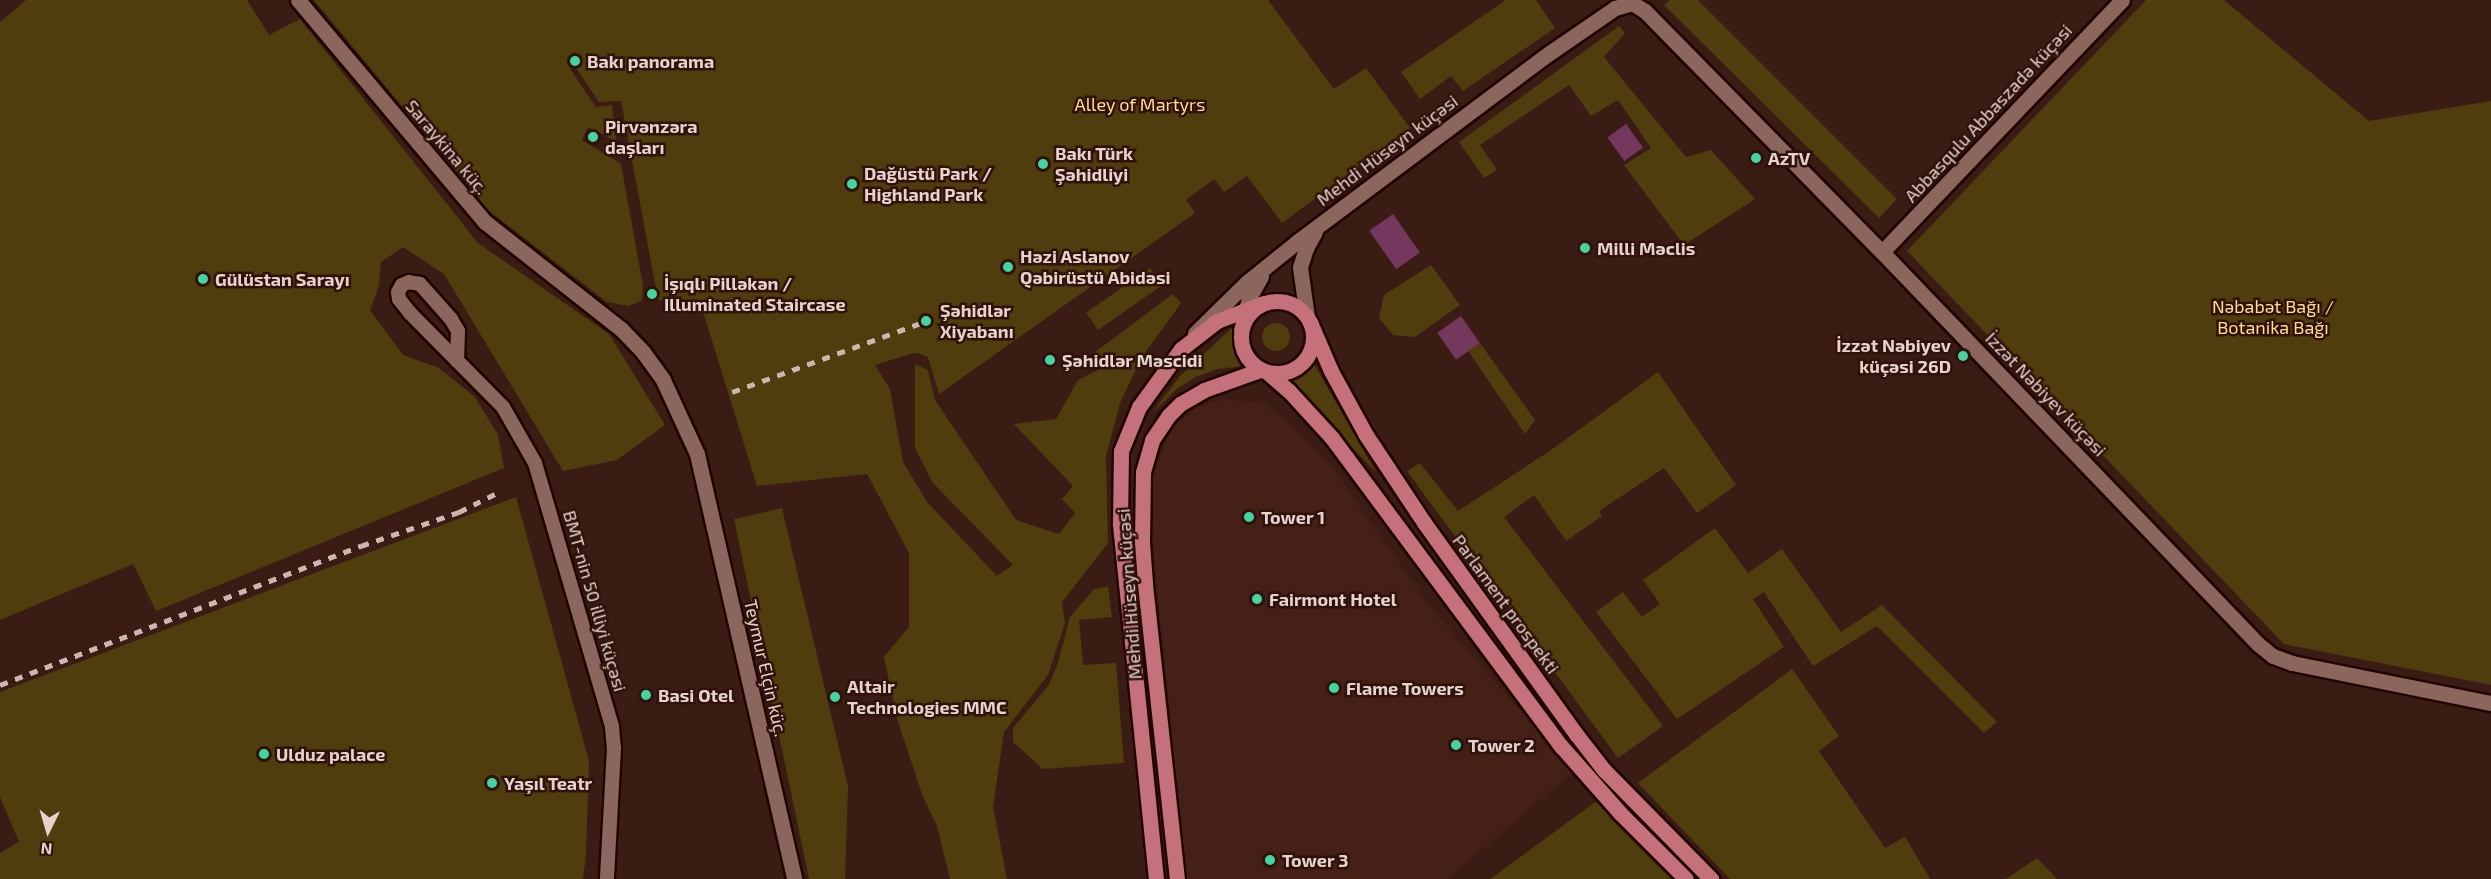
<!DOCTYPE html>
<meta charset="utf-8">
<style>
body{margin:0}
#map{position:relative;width:2491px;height:879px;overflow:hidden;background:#3a1c14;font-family:"Exo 2",sans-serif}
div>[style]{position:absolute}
.built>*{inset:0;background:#452016}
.green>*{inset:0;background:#4f3d0e;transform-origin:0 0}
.round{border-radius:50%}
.water>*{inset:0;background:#74385e;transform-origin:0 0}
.roads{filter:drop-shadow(2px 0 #200502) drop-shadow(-2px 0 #200502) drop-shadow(0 2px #200502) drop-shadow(0 -2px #200502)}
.minor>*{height:14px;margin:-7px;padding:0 7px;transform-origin:7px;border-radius:7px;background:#8b665d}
.tertiary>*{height:15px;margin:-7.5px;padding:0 7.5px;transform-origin:7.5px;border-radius:7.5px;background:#8b665d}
.secondary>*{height:15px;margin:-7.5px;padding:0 7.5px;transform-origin:7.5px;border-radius:7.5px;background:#8b665d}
.primary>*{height:15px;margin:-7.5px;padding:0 7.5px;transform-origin:7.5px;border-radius:7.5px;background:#c5717b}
.primary>.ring{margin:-7.5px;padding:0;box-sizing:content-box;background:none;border:15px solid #c5717b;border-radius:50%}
.rail>*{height:4.5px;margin-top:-2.25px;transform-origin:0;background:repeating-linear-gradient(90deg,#ccb6af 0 8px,transparent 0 16px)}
.dots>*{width:16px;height:16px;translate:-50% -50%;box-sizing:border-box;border:3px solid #2f120b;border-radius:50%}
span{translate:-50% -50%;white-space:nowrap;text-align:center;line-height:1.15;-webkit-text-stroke:5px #2f120b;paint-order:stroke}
.poi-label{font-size:18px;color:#e7d2cc;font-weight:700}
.left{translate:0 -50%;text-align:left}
.right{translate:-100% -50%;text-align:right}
.park-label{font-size:18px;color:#ffdd90}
.street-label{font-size:18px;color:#e7d2cc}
.north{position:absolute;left:18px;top:801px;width:60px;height:60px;-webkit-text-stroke:4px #2f120b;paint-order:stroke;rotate:185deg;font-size:16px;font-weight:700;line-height:24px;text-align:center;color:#e7d2cc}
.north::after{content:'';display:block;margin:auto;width:21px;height:27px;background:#e7d2cc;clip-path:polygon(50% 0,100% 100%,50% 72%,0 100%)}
</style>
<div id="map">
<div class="built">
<div style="clip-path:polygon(1222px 399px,1264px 403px,1293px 427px,1332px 467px,1428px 604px,1573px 772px,1447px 879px,1186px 879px,1152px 533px,1153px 475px,1172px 427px,1195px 408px)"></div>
</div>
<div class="green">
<div style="clip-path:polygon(26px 0,247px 0,269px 35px,300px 19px,478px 243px,609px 334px,665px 425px,617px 460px,563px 471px,444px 274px,403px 247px,381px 262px,379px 285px,370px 310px,403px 355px,439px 368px,475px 397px,498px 435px,504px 468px,156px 611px,133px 564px,0 620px,0 22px)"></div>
<div style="clip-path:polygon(314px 0,1268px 0,1334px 89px,1366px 68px,1410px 128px,1282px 223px,1247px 176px,1224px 192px,1214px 179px,1186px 200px,1195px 213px,939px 394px,928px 357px,920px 354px,914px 353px,875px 365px,890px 389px,903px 462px,927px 502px,997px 576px,1013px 565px,933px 483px,915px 448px,915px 364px,928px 370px,935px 400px,1016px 520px,1059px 534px,1075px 513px,1062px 499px,1073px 486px,1014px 424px,1056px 419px,1078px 380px,1102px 368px,1094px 353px,1173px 294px,1181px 303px,1142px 357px,1120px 403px,1106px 456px,1108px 543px,1062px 602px,1065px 623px,1048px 675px,1004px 732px,993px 807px,1007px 879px,950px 879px,937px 826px,923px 797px,897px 719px,884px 657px,909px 627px,909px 553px,867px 474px,757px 486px,701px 305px,658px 300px,621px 101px,599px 102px,568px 56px,570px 69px,596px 107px,612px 105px,617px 142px,588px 127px,582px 140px,621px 164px,643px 286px,642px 301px,628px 306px,607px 302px,488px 210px)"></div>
<div style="clip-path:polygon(1506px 0,1536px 0,1555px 28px,1463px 91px,1451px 76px,1420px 99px,1401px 72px)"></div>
<div style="clip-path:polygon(1670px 0,1698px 0,1897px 199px,1879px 218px,1664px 5px)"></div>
<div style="clip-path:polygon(2146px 0,2224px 0,2369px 121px,2491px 101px,2491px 685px,2284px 644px,1907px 251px)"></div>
<div style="clip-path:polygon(1619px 26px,1625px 33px,1604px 57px,1686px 157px,1711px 150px,1755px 199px,1684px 245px,1624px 165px,1651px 148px,1618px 100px,1591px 116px,1569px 85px,1480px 145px,1497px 170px,1484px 178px,1459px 142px)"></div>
<div style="clip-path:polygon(1431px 265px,1460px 305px,1415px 337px,1393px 335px,1379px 318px,1384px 295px)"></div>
<div style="left:1150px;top:268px;width:21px;height:78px;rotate:55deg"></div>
<div class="round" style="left:1262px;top:323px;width:28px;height:28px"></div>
<div style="clip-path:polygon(1234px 326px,1234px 348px,1243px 366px,1217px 369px,1196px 377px,1178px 388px,1152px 413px,1180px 376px)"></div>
<div style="clip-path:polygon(1480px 343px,1535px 420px,1525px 434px,1468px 351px)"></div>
<div style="clip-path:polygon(1313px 362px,1376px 472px,1288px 382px,1299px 376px)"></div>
<div style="clip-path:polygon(1658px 372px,1736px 485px,1697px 513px,1664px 468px,1599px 511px,1602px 516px,1566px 541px,1534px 495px,1504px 517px,1663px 726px,1618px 758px,1407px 471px,1420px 463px,1458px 511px,1554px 448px)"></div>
<div style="clip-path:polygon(516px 497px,589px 761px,586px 855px,583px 879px,0 879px,0 853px,19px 842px,0 797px,0 692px)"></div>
<div style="clip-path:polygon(782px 508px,848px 786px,845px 879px,809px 879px,734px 519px)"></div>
<div style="clip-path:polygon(1715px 528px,1748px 573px,1782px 549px,1841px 632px,1882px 605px,1997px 722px,1984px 733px,1877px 626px,1813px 666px,1764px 592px,1753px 599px,1784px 647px,1677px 719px,1596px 612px,1623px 592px,1642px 617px,1660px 604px,1643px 580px)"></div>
<div style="clip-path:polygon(1108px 587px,1112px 617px,1079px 620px,1083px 665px,1116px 663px,1124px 763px,1043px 769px,1013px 742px,1013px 728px,1048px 686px,1057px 666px,1070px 617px,1094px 589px)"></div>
<div style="clip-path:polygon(1792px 669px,1839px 736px,1819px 751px,1885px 848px,1905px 837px,1930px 879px,1730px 879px,1638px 783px)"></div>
<div style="clip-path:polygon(1598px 800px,1673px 879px,1490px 879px)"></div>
<div style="clip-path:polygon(2037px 858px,2057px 879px,2006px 879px)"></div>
</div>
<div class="water">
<div style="left:1626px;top:124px;width:29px;height:23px;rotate:54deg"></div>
<div style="left:1393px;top:214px;width:47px;height:29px;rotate:55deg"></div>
<div style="left:1461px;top:316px;width:33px;height:29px;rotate:55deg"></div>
</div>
<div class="roads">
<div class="minor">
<div style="left:457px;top:361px;width:30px;rotate:-88deg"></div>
<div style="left:458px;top:331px;width:14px;rotate:-120deg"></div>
<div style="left:451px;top:319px;width:47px;rotate:-131.5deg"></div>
<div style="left:420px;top:284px;width:11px;rotate:-170deg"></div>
<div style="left:409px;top:282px;width:8px;rotate:157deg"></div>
<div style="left:402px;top:285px;width:8px;rotate:120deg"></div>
<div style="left:398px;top:292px;width:7px;rotate:82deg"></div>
<div style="left:399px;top:299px;width:18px;rotate:52deg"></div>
<div style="left:410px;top:313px;width:132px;rotate:45.3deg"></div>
<div style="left:503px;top:407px;width:64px;rotate:60.3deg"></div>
<div style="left:535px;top:463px;width:275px;rotate:73.7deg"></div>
<div style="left:612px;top:727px;width:21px;rotate:85deg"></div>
<div style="left:614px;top:748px;width:131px;rotate:93.1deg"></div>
</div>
<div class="tertiary">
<div style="left:298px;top:0;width:290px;rotate:49.9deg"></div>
<div style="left:485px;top:222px;width:173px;rotate:38.2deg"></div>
<div style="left:621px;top:329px;width:32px;rotate:46deg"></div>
<div style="left:643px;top:352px;width:34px;rotate:54deg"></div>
<div style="left:663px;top:380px;width:81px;rotate:65.3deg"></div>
<div style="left:697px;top:454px;width:436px;rotate:77.1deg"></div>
<div style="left:1882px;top:252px;width:348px;rotate:-46.4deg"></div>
</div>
<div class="secondary">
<div style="left:1307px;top:317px;width:50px;rotate:-98deg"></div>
<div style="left:1300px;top:267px;width:20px;rotate:-72deg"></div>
<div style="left:1306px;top:248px;width:18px;rotate:-61deg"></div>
<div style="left:1241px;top:330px;width:33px;rotate:-76deg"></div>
<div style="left:1249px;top:298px;width:25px;rotate:-61deg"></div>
<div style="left:1195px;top:333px;width:73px;rotate:-44.4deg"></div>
<div style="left:1247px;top:282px;width:65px;rotate:-38.8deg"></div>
<div style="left:1298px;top:241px;width:312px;rotate:-36.8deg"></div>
<div style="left:1548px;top:54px;width:81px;rotate:-34.5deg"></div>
<div style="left:1615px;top:8px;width:18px;rotate:-16deg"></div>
<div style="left:1632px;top:3px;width:15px;rotate:32deg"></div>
<div style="left:1645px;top:11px;width:338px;rotate:45.5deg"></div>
<div style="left:1882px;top:252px;width:543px;rotate:46.19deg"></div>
<div style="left:2258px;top:644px;width:19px;rotate:39deg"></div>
<div style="left:2273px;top:656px;width:20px;rotate:20deg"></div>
<div style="left:2292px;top:663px;width:203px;rotate:11.4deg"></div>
</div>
<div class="primary">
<div class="ring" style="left:1241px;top:301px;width:57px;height:57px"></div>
<div style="left:1310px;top:322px;width:53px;rotate:66.8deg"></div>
<div style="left:1331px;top:371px;width:73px;rotate:61.3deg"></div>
<div style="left:1366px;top:435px;width:107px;rotate:56.5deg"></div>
<div style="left:1425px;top:524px;width:259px;rotate:54.3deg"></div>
<div style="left:1576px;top:734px;width:46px;rotate:52.1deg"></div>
<div style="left:1604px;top:770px;width:153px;rotate:45.5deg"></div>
<div style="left:1267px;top:372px;width:29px;rotate:41deg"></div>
<div style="left:1289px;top:391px;width:64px;rotate:47.5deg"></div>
<div style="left:1332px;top:438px;width:384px;rotate:53.4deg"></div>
<div style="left:1561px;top:746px;width:89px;rotate:48.6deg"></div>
<div style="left:1620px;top:813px;width:93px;rotate:45deg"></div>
<div style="left:1156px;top:879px;width:358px;rotate:-95.8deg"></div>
<div style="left:1120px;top:523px;width:72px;rotate:-89.2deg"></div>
<div style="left:1121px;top:451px;width:48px;rotate:-67.8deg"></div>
<div style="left:1139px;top:407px;width:72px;rotate:-54.1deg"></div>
<div style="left:1181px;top:349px;width:46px;rotate:-37.9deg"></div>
<div style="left:1217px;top:321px;width:50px;rotate:-21deg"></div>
<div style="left:1177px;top:879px;width:298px;rotate:-96.2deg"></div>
<div style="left:1145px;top:583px;width:40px;rotate:-94.3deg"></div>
<div style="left:1142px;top:543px;width:71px;rotate:-89.2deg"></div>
<div style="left:1143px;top:472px;width:33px;rotate:-74deg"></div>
<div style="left:1152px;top:440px;width:30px;rotate:-56deg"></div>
<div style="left:1169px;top:415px;width:16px;rotate:-45deg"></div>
<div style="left:1180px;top:404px;width:28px;rotate:-30deg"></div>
<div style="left:1204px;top:390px;width:59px;rotate:-19.7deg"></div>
</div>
</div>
<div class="rail">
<div style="left:732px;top:392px;width:207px;rotate:-20.1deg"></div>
<div style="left:0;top:685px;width:387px;rotate:-21.1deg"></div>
<div style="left:361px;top:546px;width:104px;rotate:-19.1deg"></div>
<div style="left:459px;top:512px;width:40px;rotate:-26.6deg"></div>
</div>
<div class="dots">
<div style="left:575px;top:61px;background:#45d49f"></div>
<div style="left:593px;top:137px;background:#45d49f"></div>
<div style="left:1756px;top:158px;background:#45d49f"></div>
<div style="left:1043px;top:164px;background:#45d49f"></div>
<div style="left:852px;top:184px;background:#45d49f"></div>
<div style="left:1585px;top:248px;background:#45d49f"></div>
<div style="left:1008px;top:267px;background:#45d49f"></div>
<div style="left:203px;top:279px;background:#45d49f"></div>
<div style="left:652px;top:294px;background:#45d49f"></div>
<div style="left:926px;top:321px;background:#45d49f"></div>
<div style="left:1963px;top:356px;background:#45d49f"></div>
<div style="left:1050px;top:360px;background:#45d49f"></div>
<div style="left:1249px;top:517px;background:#45d49f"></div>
<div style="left:1257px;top:599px;background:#45d49f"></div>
<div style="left:1334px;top:688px;background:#45d49f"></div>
<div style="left:646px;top:695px;background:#45d49f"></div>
<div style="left:835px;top:697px;background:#45d49f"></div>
<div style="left:1456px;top:745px;background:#45d49f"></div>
<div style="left:264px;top:754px;background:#45d49f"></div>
<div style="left:492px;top:783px;background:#45d49f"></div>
<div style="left:1270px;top:860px;background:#45d49f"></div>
</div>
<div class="poi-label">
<span class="left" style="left:587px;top:61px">Bakı panorama</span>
<span class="left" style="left:605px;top:137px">Pirvənzəra<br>daşları</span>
<span class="left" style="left:1055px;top:164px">Bakı Türk<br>Şəhidliyi</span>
<span class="left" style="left:1768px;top:158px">AzTV</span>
<span class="left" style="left:864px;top:184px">Dağüstü Park /<br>Highland Park</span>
<span class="left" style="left:1597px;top:248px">Milli Məclis</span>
<span class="left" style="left:1020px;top:267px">Həzi Aslanov<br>Qəbirüstü Abidəsi</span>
<span class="left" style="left:215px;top:279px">Gülüstan Sarayı</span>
<span class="left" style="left:664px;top:294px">İşıqlı Pilləkən /<br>Illuminated Staircase</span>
<span class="left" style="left:940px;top:321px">Şəhidlər<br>Xiyabanı</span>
<span class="right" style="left:1951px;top:356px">İzzət Nəbiyev<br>küçəsi 26D</span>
<span class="left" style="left:1062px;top:360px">Şəhidlər Məscidi</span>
<span class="left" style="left:1261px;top:517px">Tower 1</span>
<span class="left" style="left:1269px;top:599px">Fairmont Hotel</span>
<span class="left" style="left:847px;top:697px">Altair<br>Technologies MMC</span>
<span class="left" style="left:1346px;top:688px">Flame Towers</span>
<span class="left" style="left:658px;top:695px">Basi Otel</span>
<span class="left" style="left:1468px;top:745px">Tower 2</span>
<span class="left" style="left:276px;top:754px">Ulduz palace</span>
<span class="left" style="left:504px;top:783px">Yaşıl Teatr</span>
<span class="left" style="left:1282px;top:860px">Tower 3</span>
</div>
<div class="park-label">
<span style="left:1140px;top:104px">Alley of Martyrs</span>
<span style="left:2273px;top:317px">Nəbabət Bağı /<br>Botanika Bağı</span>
</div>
<div class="street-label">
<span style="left:1988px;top:113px;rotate:-47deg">Abbasqulu Abbaszadə küçəsi</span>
<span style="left:447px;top:147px;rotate:50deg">Saraykina küç.</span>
<span style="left:1387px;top:150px;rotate:-37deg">Mehdi Hüseyn küçəsi</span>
<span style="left:2046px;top:394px;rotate:46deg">İzzət Nəbiyev küçəsi</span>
<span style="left:1129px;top:594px;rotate:-94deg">Mehdi Hüseyn küçəsi</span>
<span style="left:595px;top:601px;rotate:74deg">BMT-nin 50 illiyi küçəsi</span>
<span style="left:1506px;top:604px;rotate:54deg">Parlament prospekti</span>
<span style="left:766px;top:668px;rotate:77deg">Teymur Elçin küç.</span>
</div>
<div class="north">N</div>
</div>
